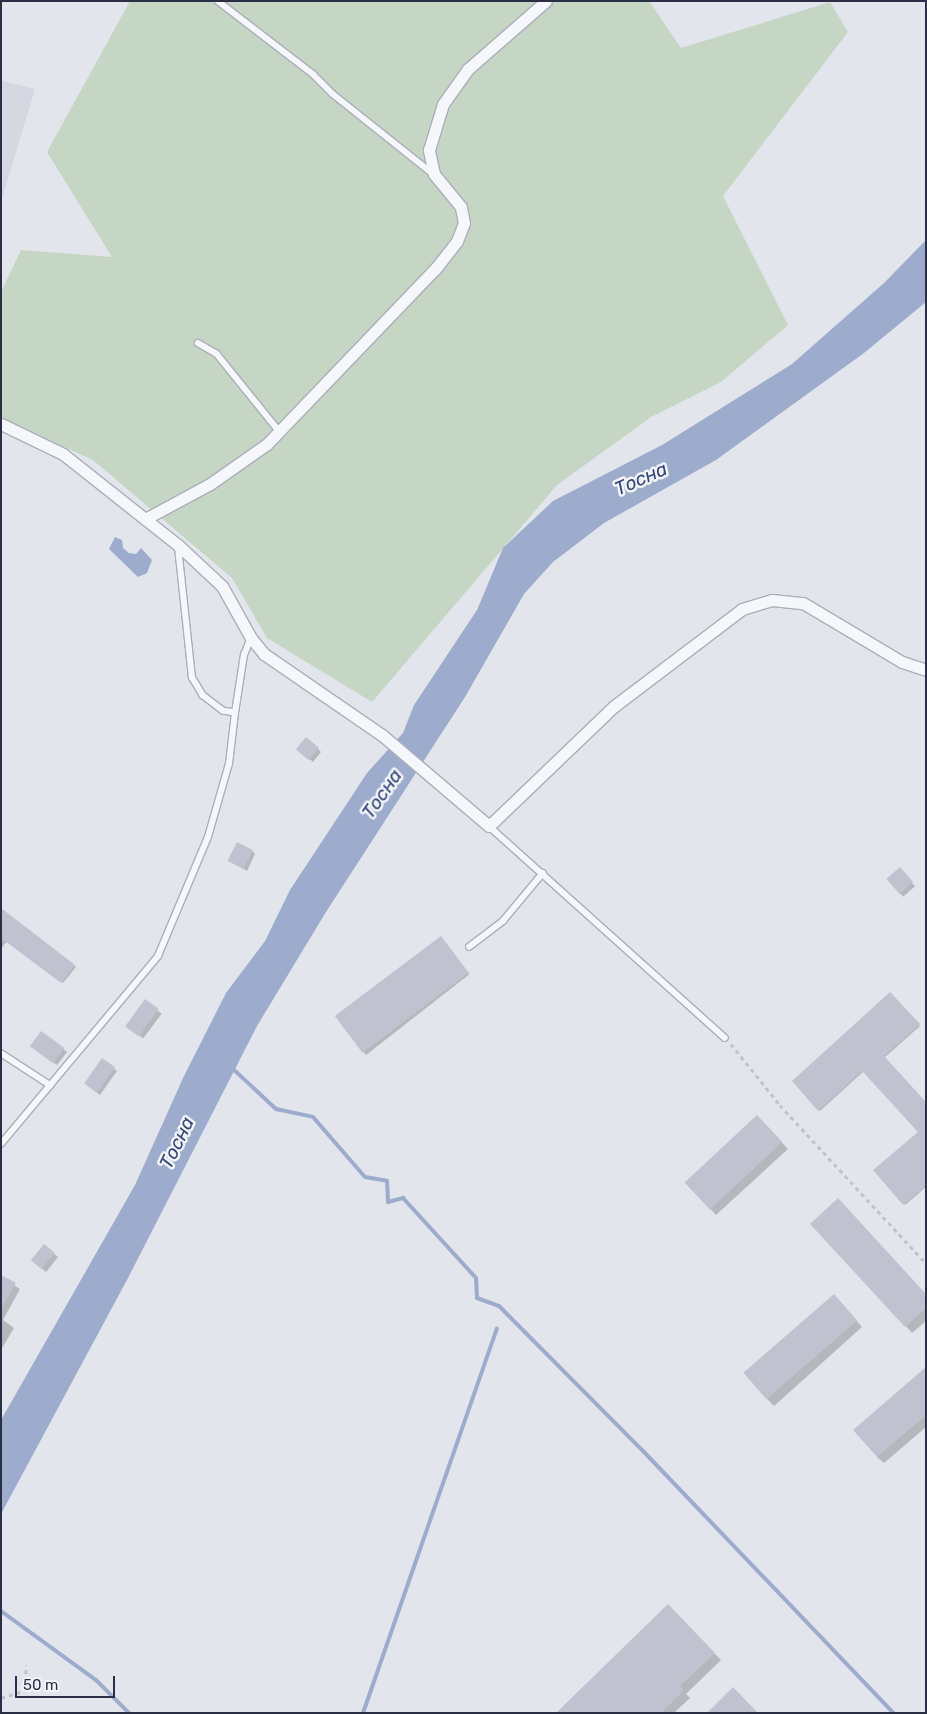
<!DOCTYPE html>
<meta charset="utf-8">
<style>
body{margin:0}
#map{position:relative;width:927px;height:1714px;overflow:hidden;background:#e3e5ec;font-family:Rubik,sans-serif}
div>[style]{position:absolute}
.built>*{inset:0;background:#d5d7e1}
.green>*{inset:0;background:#c5d6c4}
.water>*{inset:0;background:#9daccd}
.shadow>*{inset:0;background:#0003;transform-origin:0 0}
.stream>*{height:4px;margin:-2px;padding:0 2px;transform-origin:2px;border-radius:2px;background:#9daccd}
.building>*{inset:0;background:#c0c3cf;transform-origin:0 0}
.path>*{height:2.5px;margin-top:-1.25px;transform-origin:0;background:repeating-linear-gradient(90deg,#c1c3cb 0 4px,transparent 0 8px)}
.roads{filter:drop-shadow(1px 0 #acaeba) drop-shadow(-1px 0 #acaeba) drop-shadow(0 1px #acaeba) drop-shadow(0 -1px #acaeba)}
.lane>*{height:5.5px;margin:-2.75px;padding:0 2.75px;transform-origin:2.75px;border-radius:2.75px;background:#f6f7fa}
.street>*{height:11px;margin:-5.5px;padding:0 5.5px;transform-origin:5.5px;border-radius:5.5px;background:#f6f7fa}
span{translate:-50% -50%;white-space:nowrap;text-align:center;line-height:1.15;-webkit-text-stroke:5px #f3f4f9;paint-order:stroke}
.water-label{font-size:19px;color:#31467b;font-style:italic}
.frame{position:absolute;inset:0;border:2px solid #2a2f45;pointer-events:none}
.scale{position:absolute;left:15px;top:1676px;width:100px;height:22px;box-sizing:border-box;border:2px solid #2a2f45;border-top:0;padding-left:6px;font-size:15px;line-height:18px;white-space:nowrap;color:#2a2f45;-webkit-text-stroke:4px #f3f4f9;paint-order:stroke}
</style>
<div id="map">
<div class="built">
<div style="clip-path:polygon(1px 76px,3px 81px,35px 89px,1px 202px)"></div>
</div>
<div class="green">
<div style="clip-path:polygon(130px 1px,649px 1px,681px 48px,830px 2px,848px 32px,723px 196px,788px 325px,721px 382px,651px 417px,557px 485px,372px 702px,267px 638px,232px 578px,93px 460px,1px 419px,1px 292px,21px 250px,112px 257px,47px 152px)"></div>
</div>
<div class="water">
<div style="clip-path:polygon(926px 240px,926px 302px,864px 353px,716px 460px,604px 523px,553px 562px,524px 594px,465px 697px,326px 912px,257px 1026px,128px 1278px,1px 1514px,1px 1420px,135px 1185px,184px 1076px,226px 993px,265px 941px,290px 890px,367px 773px,403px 733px,414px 705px,477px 610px,503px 548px,553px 501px,662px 445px,792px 364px,884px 283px)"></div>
<div style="clip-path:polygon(115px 537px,122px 540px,123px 548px,129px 553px,136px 554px,141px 548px,152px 560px,147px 573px,138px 577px,109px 549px)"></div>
</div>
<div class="shadow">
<div style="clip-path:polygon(318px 749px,321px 752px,313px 762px,301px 752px)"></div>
<div style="clip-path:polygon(252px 851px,255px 854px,247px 871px,228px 860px)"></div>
<div style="left:900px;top:869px;width:23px;height:16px;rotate:49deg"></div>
<div style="clip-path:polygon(1px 910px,76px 967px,63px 983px,7px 941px,1px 949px)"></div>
<div style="left:441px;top:938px;width:46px;height:131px;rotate:52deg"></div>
<div style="clip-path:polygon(890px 993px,920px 1026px,884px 1058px,926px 1104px,926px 1187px,905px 1205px,875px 1170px,919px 1133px,864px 1071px,820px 1111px,794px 1081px)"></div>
<div style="left:145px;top:1001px;width:21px;height:31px;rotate:37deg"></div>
<div style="clip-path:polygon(35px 1049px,63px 1049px,67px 1052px,57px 1065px)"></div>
<div style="clip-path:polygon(102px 1060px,117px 1071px,100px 1095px,88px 1086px)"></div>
<div style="clip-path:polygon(764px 1123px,788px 1149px,716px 1215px,686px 1182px)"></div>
<div style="clip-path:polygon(45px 1246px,58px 1257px,46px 1272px,37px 1264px)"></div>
<div style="clip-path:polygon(1px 1277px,20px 1289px,3px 1320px,14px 1328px,1px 1350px)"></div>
<div style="clip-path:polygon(926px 1295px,926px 1321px,912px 1333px,906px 1326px)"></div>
<div style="clip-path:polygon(841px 1303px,862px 1327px,774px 1406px,767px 1399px)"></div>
<div style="clip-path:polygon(926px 1369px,926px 1427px,884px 1463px,877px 1457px)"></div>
<div style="clip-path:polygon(668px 1606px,721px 1660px,686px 1694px,690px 1698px,674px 1713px,557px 1713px)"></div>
</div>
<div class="stream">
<div style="left:233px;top:1069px;width:59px;rotate:42.9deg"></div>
<div style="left:276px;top:1109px;width:38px;rotate:12deg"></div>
<div style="left:313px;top:1117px;width:79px;rotate:49.1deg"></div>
<div style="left:365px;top:1177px;width:22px;rotate:10deg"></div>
<div style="left:387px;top:1181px;width:21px;rotate:87deg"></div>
<div style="left:388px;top:1202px;width:16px;rotate:-15deg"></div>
<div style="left:403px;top:1198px;width:108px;rotate:47.6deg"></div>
<div style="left:476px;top:1278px;width:20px;rotate:87deg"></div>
<div style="left:477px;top:1298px;width:23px;rotate:20deg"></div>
<div style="left:499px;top:1306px;width:206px;rotate:45.2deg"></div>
<div style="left:644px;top:1452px;width:361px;rotate:46.3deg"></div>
<div style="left:1px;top:1611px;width:117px;rotate:36deg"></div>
<div style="left:96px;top:1680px;width:47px;rotate:45deg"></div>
<div style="left:363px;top:1713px;width:407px;rotate:-70.8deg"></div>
</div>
<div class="building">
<div style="left:306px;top:737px;width:17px;height:16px;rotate:40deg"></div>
<div style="left:237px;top:842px;width:18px;height:21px;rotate:27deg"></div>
<div style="left:900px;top:867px;width:20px;height:18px;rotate:49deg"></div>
<div style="clip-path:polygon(1px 908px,75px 965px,61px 983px,1px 938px)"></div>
<div style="left:441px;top:936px;width:46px;height:133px;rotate:53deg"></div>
<div style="clip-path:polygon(890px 992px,920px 1024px,884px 1056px,926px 1102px,926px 1185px,903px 1205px,873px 1170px,918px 1132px,862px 1071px,818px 1111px,792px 1081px)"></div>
<div style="left:145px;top:999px;width:17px;height:34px;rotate:36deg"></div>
<div style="left:41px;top:1031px;width:29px;height:19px;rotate:36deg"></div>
<div style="left:102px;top:1058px;width:16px;height:31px;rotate:35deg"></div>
<div style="left:757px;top:1115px;width:37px;height:99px;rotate:47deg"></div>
<div style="clip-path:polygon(838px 1198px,926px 1294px,926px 1308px,905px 1327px,810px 1224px)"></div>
<div style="left:44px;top:1244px;width:14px;height:21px;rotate:39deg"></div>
<div style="clip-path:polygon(1px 1275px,16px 1283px,1px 1309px)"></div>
<div style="left:834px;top:1294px;width:35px;height:120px;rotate:49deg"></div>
<div style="clip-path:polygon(926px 1367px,926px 1415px,877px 1457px,853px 1430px)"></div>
<div style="clip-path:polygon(668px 1604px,715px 1653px,680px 1686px,684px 1690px,661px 1713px,556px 1713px)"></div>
<div style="clip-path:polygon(733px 1687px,758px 1713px,707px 1713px)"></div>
</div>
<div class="path">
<div style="left:731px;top:1044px;width:78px;rotate:51.2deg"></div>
<div style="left:780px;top:1105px;width:215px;rotate:47.3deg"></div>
<div style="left:1px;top:1698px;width:25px;rotate:-18deg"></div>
<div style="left:25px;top:1690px;width:25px;rotate:-88deg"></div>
</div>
<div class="roads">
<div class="lane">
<div style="left:218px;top:1px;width:120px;rotate:37.5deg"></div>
<div style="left:313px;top:74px;width:28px;rotate:45deg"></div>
<div style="left:333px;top:94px;width:127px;rotate:38.6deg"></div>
<div style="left:198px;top:343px;width:22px;rotate:30deg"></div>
<div style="left:217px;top:354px;width:100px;rotate:51.1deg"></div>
<div style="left:235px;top:713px;width:59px;rotate:-81.2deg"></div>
<div style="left:244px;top:655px;width:18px;rotate:-68deg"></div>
<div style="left:489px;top:826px;width:317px;rotate:41.9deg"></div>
<div style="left:469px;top:947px;width:43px;rotate:-37.4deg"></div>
<div style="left:503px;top:921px;width:62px;rotate:-50.2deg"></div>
<div style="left:1px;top:1053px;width:59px;rotate:33.1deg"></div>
<div style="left:1px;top:1144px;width:245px;rotate:-50.1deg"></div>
<div style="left:158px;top:956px;width:129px;rotate:-67.2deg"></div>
<div style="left:208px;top:837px;width:76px;rotate:-74deg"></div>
<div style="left:229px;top:764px;width:51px;rotate:-83.3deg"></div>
<div style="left:235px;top:713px;width:12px;rotate:-171deg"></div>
<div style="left:223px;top:711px;width:25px;rotate:-143deg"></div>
<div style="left:203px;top:696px;width:21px;rotate:-121deg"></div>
<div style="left:192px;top:678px;width:132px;rotate:-96.1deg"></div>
</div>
<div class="street">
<div style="left:1px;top:424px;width:69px;rotate:25.8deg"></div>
<div style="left:63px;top:454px;width:147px;rotate:38.4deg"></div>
<div style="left:178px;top:545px;width:60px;rotate:43deg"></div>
<div style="left:222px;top:586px;width:60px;rotate:60.9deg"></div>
<div style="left:251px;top:638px;width:21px;rotate:51deg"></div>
<div style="left:264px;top:654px;width:143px;rotate:34.5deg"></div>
<div style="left:382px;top:735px;width:140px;rotate:40.4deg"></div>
<div style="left:489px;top:826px;width:172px;rotate:-43.8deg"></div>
<div style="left:613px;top:707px;width:162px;rotate:-37.2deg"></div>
<div style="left:742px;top:609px;width:31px;rotate:-17deg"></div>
<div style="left:772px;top:600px;width:31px;rotate:6deg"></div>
<div style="left:803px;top:603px;width:115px;rotate:30.8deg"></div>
<div style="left:902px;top:662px;width:25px;rotate:18deg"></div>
<div style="left:145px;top:519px;width:74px;rotate:-28.3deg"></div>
<div style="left:210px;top:484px;width:70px;rotate:-35.1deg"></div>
<div style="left:267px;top:444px;width:244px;rotate:-46.2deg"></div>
<div style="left:436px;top:268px;width:34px;rotate:-52deg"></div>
<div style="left:457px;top:241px;width:19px;rotate:-69deg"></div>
<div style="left:464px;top:223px;width:16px;rotate:-101deg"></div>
<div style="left:461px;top:207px;width:43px;rotate:-129.3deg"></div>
<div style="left:434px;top:174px;width:25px;rotate:-102deg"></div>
<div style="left:429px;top:150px;width:48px;rotate:-73.1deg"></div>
<div style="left:443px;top:104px;width:43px;rotate:-54.5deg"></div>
<div style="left:468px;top:69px;width:103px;rotate:-41.1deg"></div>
</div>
</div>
<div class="water-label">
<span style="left:641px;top:479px;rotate:-24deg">Тосна</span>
<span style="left:382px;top:794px;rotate:-55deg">Тосна</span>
<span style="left:177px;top:1143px;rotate:-64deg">Тосна</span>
</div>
<div class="frame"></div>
<div class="scale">50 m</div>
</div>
